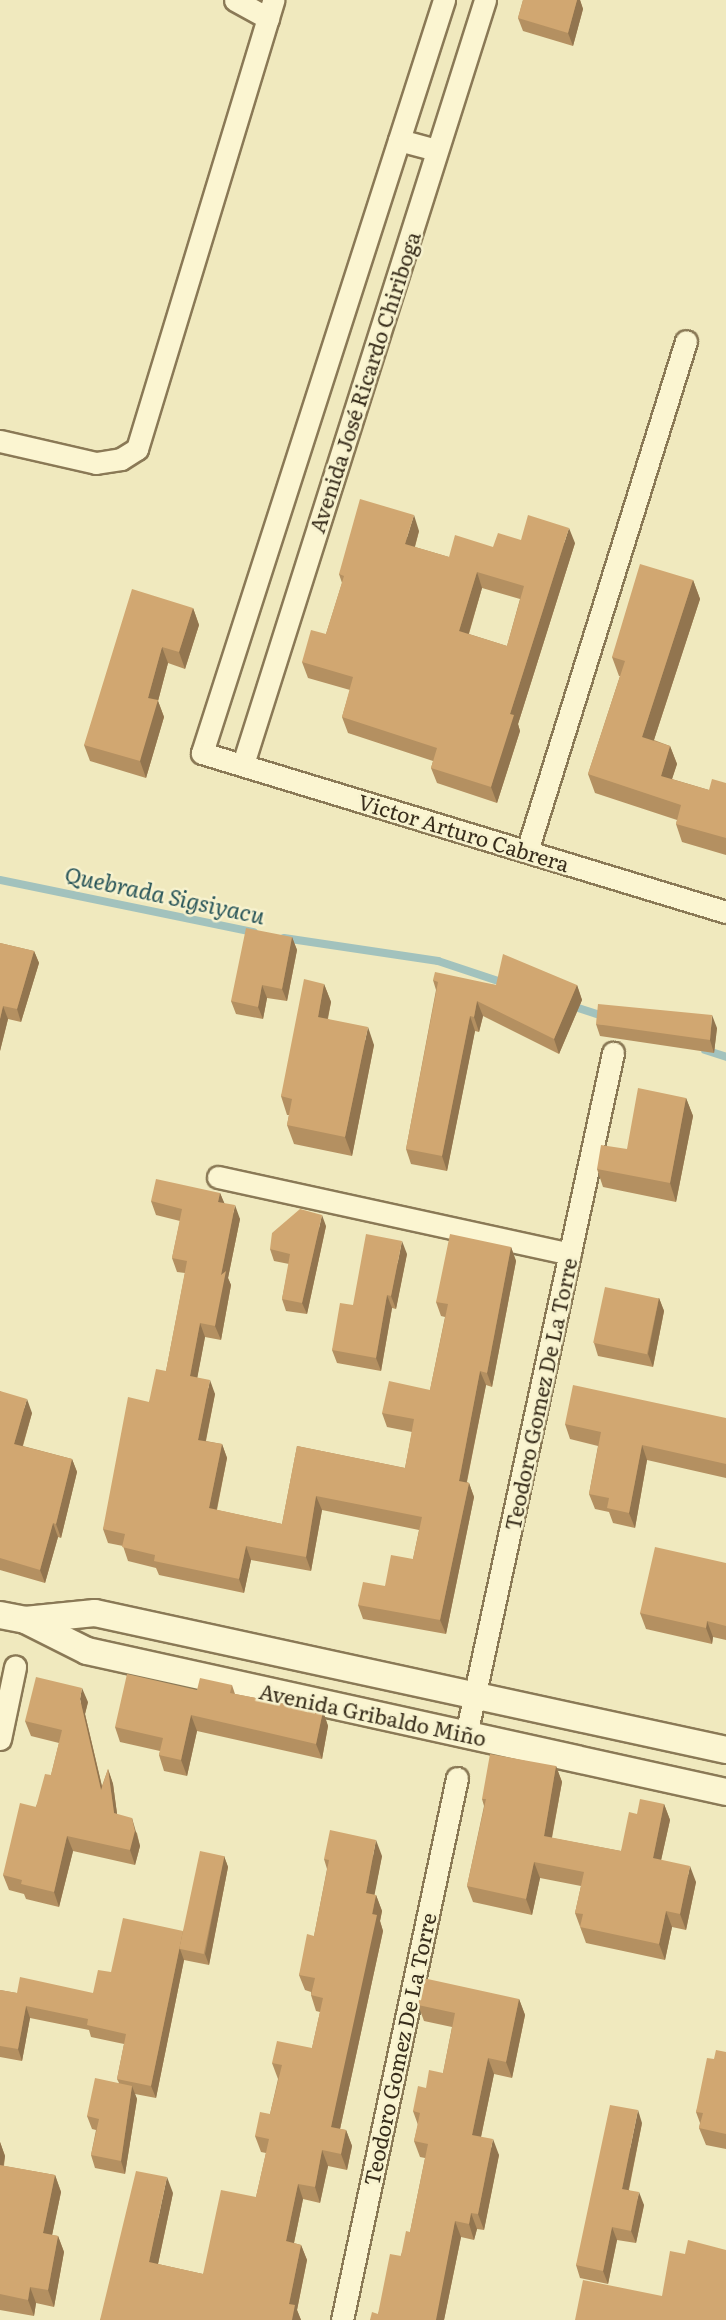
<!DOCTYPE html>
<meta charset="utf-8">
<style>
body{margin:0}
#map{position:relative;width:726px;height:2320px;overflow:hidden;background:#f0e9be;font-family:Literata,serif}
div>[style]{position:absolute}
.stream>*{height:8px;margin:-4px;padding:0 4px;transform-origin:4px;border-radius:4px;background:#a2c2bd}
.roads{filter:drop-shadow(2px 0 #8a7956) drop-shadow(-2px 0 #8a7956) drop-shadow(0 2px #8a7956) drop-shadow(0 -2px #8a7956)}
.minor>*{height:21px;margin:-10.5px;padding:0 10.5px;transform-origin:10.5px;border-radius:10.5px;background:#fbf5d1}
.tertiary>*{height:26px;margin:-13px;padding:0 13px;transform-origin:13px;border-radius:13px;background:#fbf5d1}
.wall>*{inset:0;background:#b49061}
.shaded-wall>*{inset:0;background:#92754f}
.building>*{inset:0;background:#d1a771;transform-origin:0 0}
span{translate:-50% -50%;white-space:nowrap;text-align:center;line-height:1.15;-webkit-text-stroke:5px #f7f2ce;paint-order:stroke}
.street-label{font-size:21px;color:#382d1b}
.water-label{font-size:23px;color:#295559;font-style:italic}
</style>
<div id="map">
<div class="stream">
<div style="left:0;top:880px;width:259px;rotate:11.6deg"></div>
<div style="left:284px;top:938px;width:156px;rotate:8.5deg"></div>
<div style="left:438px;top:961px;width:73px;rotate:18.4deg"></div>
<div style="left:569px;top:1005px;width:40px;rotate:18deg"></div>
<div style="left:705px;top:1050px;width:22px;rotate:18deg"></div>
</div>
<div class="roads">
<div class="minor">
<div style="left:235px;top:0;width:38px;rotate:29deg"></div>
<div style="left:444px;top:0;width:791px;rotate:107.82deg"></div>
<div style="left:202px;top:753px;width:548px;rotate:16.88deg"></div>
<div style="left:399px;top:140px;width:39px;rotate:15deg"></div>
<div style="left:0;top:441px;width:98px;rotate:12.9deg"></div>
<div style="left:96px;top:463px;width:25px;rotate:-9deg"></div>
<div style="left:121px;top:459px;width:19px;rotate:-32deg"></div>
<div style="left:137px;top:449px;width:469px;rotate:-73.1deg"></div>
<div style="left:243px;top:764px;width:801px;rotate:-72.42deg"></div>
<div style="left:527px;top:851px;width:534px;rotate:-72.68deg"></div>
<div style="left:218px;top:1177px;width:360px;rotate:12.3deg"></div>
<div style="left:466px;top:1735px;width:698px;rotate:-77.84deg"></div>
<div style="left:0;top:1739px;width:74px;rotate:-78.2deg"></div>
<div style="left:342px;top:2320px;width:554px;rotate:-78.02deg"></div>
</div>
<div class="tertiary">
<div style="left:0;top:1615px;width:25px;rotate:11deg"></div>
<div style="left:25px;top:1620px;width:69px;rotate:26.6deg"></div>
<div style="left:87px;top:1651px;width:654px;rotate:12.44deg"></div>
<div style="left:25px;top:1620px;width:70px;rotate:-5.7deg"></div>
<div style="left:95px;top:1613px;width:646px;rotate:12.25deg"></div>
</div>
</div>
<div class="wall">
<div style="clip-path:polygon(523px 0,580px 0,583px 9px,573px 46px,523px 31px,518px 18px)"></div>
<div style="clip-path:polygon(evenodd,419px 531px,415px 547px,449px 557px,493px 547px,521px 540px,575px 543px,518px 724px,520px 731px,497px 803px,437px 783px,431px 768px,433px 761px,348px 733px,342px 717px,350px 690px,308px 678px,302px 662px,326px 634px,342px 583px,339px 574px,419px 531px,482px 588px,520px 599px,507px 646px,469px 634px,482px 588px)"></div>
<div style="clip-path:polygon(693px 580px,700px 599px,654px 740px,670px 746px,677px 764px,672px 779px,709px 790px,726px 783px,726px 855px,682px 842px,676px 824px,677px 820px,595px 793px,588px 774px,620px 676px,619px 676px,612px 657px)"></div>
<div style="clip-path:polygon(193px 608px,199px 625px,185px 669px,168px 663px,158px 701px,164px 717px,146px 778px,90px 761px,84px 745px)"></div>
<div style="clip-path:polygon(292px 937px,297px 950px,287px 1001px,267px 998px,263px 1019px,236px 1014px,231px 1001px)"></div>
<div style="clip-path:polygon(0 943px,34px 951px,39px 963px,21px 1022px,8px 1019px,0 1051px)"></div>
<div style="clip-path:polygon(433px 980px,496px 985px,577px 985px,582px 1000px,559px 1054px,483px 1016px,479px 1032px,475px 1031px,447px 1171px,411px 1164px,406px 1149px,436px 990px)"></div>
<div style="clip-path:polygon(324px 984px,331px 1002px,328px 1019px,374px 1045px,352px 1156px,294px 1144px,287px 1125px,289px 1115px,287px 1115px,281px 1096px)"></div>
<div style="clip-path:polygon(596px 1024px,717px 1028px,714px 1053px,600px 1036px)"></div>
<div style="clip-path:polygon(686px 1098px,693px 1116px,676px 1202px,603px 1187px,597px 1169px,627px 1149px)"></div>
<div style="clip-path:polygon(220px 1193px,224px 1203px,240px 1219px,228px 1278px,231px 1285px,221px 1340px,205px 1337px,197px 1378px,215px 1394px,206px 1441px,222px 1444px,227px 1458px,217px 1510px,282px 1524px,297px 1446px,405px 1468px,412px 1432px,387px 1427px,382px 1413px,430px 1390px,445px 1317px,441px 1316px,436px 1302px,511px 1247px,516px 1261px,492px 1387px,486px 1385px,467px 1482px,469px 1483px,474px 1497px,446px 1634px,363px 1619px,358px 1605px,385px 1586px,413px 1559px,419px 1530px,322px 1510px,311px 1571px,251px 1560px,244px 1593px,159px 1575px,156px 1568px,128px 1561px,123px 1546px,108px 1543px,103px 1529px,149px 1402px,166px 1371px,185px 1273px,177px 1272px,172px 1258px,180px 1221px,156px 1215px,151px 1201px)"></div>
<div style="clip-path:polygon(326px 1226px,307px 1314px,286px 1311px,282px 1299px,289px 1264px,274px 1261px,270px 1249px)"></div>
<div style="clip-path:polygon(407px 1254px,396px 1309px,392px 1308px,381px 1371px,337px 1363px,332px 1350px,353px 1305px)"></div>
<div style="clip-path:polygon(659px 1298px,664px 1311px,653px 1367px,598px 1356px,594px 1343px)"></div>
<div style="clip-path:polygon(0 1391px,32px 1413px,23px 1446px,72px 1459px,77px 1472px,61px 1538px,58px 1537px,45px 1583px,0 1570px)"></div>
<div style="clip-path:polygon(726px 1418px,726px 1478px,647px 1460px,635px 1528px,613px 1523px,609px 1512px,595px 1509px,589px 1494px,598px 1446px,570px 1439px,565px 1424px)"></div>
<div style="clip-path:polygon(726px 1563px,726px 1640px,713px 1637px,712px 1644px,646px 1629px,640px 1613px)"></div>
<div style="clip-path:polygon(232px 1685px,235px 1694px,323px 1711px,328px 1726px,322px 1759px,197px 1731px,187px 1776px,164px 1771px,159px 1755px,160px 1751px,120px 1742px,115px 1727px,197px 1690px)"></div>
<div style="clip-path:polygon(88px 1702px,85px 1714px,102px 1786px,108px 1769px,113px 1784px,117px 1814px,137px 1833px,140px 1846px,135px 1865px,73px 1851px,59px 1907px,26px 1899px,24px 1894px,9px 1890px,3px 1875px,51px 1775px,59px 1743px,31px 1736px,25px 1721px)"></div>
<div style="clip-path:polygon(556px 1766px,562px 1782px,552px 1838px,621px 1851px,637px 1814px,664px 1804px,670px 1820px,661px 1860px,696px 1882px,686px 1930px,672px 1927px,665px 1960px,586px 1943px,575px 1913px,581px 1886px,540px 1878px,532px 1915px,473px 1902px,467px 1886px,484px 1806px,482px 1799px)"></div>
<div style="clip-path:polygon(224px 1856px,228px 1867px,209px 1965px,184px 1960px,156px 2098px,135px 2094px,137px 2099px,125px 2174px,95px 2168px,91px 2155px,96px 2130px,92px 2129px,87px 2116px,119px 2083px,117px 2079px,124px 2044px,91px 2037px,89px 2030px,30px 2018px,22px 2061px,0 2057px,0 1990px,17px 1993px,93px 1993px,183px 1931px)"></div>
<div style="clip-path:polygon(382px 1856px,374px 1895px,376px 1895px,382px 1911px,380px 1921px,383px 1931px,340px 2129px,346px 2130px,352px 2146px,347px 2170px,328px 2166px,320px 2203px,303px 2199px,294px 2243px,301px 2245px,307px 2260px,297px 2310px,301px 2320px,100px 2320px,173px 2193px,158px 2264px,203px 2274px,256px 2197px,266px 2153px,261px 2152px,255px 2136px,270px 2114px,278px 2079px,272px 2063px,312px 2048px,320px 2012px,316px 2011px,311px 1995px,311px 1992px,305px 1990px,299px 1975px,314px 1936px,327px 1869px,324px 1859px)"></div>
<div style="clip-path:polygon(519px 1999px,525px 2015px,512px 2078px,494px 2074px,481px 2137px,499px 2155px,484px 2230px,477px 2229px,474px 2240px,461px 2237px,444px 2320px,370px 2320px,378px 2314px,410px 2232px,425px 2158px,420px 2157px,414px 2141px,418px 2125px,413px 2111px,443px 2073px,452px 2027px,424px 2021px,418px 2005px)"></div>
<div style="clip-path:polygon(726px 2052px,726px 2149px,706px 2145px,699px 2128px,700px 2123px,696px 2112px,714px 2059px)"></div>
<div style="clip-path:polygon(642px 2123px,629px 2190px,644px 2205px,636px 2243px,617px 2240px,608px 2284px,580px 2278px,576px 2265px)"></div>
<div style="clip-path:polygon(0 2142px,5px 2156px,4px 2166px,55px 2175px,61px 2192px,52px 2235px,58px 2236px,64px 2252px,54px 2307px,36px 2303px,34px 2316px,0 2310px)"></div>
</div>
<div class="shaded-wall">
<div style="clip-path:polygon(577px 0,580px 0,583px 9px,573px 46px,568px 33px)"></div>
<div style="clip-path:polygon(414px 515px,419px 531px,411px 560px,405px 544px)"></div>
<div style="clip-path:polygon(569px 528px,575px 543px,518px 724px,520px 731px,497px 803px,491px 787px,510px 714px)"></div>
<div style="clip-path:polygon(477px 572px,482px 588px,465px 646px,459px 631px)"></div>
<div style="clip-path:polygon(693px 580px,700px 599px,649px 755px,642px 737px)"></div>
<div style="clip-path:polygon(193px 608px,199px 625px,185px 669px,179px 652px)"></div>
<div style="clip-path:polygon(162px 647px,168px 663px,158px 701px,164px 717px,146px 778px,140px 761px,148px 698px)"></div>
<div style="clip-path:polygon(670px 746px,677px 764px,667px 794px,661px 776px)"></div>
<div style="clip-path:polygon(292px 937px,297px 950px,287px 1001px,282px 989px)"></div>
<div style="clip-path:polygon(34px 951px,39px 963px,21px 1022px,17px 1009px)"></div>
<div style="clip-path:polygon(324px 984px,331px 1002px,324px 1035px,318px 1017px)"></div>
<div style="clip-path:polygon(262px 985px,267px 998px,263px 1019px,258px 1007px)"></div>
<div style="clip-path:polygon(577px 985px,582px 1000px,559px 1054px,554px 1039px)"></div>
<div style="clip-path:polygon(477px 1001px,483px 1016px,479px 1032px,474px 1017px)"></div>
<div style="clip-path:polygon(3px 1006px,8px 1019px,0 1051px,0 1019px)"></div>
<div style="clip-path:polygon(712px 1015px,717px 1028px,714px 1053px,710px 1040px)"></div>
<div style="clip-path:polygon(470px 1016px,475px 1031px,447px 1171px,442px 1156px)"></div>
<div style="clip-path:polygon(368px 1027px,374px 1045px,352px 1156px,345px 1137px)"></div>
<div style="clip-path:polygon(686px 1098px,693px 1116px,676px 1202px,670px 1183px)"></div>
<div style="clip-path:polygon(220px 1193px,226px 1207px,218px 1202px)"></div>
<div style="clip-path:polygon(235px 1205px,240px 1219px,228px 1278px,231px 1285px,221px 1340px,215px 1326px,221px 1275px)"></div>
<div style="clip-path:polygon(322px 1215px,326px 1226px,307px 1314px,302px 1303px)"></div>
<div style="clip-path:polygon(402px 1241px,407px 1254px,396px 1309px,391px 1296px)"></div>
<div style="clip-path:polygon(511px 1247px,516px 1261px,492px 1387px,487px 1373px)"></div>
<div style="clip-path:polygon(387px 1295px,392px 1308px,381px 1371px,376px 1358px)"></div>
<div style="clip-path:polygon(659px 1298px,664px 1311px,653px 1367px,648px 1354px)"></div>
<div style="clip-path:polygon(200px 1323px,205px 1337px,195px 1390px,190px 1376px)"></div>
<div style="clip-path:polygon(480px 1371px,486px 1385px,464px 1495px,459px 1481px)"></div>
<div style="clip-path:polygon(210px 1380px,215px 1394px,203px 1454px,198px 1440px)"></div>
<div style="clip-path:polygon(27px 1399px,32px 1413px,19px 1458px,14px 1444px)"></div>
<div style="clip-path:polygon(222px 1444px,227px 1458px,214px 1522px,209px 1508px)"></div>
<div style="clip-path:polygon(642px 1445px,647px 1460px,635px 1528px,629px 1513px)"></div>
<div style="clip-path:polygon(72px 1459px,77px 1472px,61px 1538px,56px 1524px)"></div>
<div style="clip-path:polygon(469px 1483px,474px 1497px,446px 1634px,440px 1620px)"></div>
<div style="clip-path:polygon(316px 1496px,322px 1510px,311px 1571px,306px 1557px)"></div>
<div style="clip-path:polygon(53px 1523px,58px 1537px,45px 1583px,40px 1570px)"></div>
<div style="clip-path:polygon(246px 1546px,251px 1560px,244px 1593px,239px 1579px)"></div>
<div style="clip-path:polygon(707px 1621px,713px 1637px,712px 1644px,706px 1628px)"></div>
<div style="clip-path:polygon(82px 1688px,88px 1702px,85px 1714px,106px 1804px,101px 1790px,80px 1699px)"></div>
<div style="clip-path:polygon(323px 1711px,328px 1726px,322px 1759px,316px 1744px)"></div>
<div style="clip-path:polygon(191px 1715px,197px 1731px,187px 1776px,181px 1760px)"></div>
<div style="clip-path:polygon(556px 1766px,562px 1782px,549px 1852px,544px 1836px)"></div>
<div style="clip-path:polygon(108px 1769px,113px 1784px,119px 1828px,114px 1813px)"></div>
<div style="clip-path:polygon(664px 1804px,670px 1820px,658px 1874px,653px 1858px)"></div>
<div style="clip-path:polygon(132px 1818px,140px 1846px,135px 1865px,130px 1850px)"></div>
<div style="clip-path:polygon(67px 1836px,73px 1851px,59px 1907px,54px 1892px)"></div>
<div style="clip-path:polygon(376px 1840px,382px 1856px,372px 1908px,366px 1893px)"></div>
<div style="clip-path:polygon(224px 1856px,228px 1867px,209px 1965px,205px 1954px)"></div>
<div style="clip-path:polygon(534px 1862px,540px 1878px,532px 1915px,526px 1899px)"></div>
<div style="clip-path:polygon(690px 1866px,696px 1882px,686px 1930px,680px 1914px)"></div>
<div style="clip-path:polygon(376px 1895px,382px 1911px,380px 1921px,383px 1931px,337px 2143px,331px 2127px)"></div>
<div style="clip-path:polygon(666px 1911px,672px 1927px,665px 1960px,659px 1944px)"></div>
<div style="clip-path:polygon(183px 1931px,180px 1949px,184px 1960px,156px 2098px,151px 2086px)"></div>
<div style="clip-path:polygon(519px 1999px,525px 2015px,512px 2078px,506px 2062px)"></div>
<div style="clip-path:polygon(26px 2006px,30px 2018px,22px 2061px,18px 2049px)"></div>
<div style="clip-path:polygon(488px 2058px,494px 2074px,478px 2151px,472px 2135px)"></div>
<div style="clip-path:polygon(132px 2086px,137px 2099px,125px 2174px,121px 2161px)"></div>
<div style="clip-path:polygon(638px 2110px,642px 2123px,626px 2202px,622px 2189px)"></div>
<div style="clip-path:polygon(346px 2130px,352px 2146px,347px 2170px,341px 2154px)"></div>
<div style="clip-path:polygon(493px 2139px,499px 2155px,484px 2230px,478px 2214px)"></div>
<div style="clip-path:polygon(0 2142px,5px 2156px,1px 2180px,0 2178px)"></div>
<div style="clip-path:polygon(322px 2150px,328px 2166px,320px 2203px,315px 2187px)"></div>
<div style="clip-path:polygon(55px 2175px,61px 2192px,49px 2250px,43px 2233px)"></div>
<div style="clip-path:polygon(167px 2177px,173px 2193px,155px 2278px,149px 2262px)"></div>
<div style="clip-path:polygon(298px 2184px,303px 2199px,291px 2257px,286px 2241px)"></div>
<div style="clip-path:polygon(639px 2192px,644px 2205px,636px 2243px,631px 2231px)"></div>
<div style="clip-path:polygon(471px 2213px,477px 2229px,474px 2240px,469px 2224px)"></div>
<div style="clip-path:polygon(455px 2221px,461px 2237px,444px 2320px,435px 2320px)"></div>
<div style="clip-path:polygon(612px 2227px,617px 2240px,608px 2284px,603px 2271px)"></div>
<div style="clip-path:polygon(58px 2236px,64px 2252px,54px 2307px,48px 2290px)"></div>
<div style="clip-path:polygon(301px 2245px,307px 2260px,297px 2310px,301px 2320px,292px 2320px,289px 2304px)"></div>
<div style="clip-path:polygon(30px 2287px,36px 2303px,34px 2316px,28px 2300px)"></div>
</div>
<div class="building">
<div style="clip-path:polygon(523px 0,577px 0,568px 33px,518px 18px)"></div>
<div style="clip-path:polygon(evenodd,360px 499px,414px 515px,405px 544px,449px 557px,455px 535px,493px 547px,498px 533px,521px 540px,528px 515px,569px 528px,510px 714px,514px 715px,491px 787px,431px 768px,437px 748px,342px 717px,353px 677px,302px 662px,311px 630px,326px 634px,344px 576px,339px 574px,360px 499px,477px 572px,524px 586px,507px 646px,459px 631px,477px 572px)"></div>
<div style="clip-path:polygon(640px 564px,693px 580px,642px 737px,670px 746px,661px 776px,709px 790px,712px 779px,726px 783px,726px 838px,676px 824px,681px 805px,588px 774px,625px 661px,612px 657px)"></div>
<div style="clip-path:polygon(132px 589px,193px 608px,179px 652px,162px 647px,148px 698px,158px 700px,140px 761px,84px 745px)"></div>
<div style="clip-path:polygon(246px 928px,292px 937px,282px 989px,262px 985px,258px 1007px,231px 1001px)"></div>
<div style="clip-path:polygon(0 943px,34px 951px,17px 1009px,3px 1006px,0 1019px)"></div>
<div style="clip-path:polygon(503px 954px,577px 985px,554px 1039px,477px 1001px,474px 1017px,470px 1016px,442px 1156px,406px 1149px,438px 982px,433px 980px,435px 972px,496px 985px)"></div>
<div style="clip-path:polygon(304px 979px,324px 984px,318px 1017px,368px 1027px,345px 1137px,287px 1125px,292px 1099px,281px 1096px)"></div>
<div style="clip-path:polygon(598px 1004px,712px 1015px,710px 1040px,596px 1024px)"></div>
<div style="clip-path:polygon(638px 1088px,686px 1098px,670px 1183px,597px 1169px,601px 1145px,627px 1149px)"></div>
<div style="clip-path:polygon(156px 1179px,220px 1193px,218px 1202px,235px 1205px,221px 1275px,226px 1271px,215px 1326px,200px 1323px,190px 1376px,210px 1380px,198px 1440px,222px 1444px,209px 1508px,282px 1524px,297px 1446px,405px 1468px,414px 1419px,382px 1413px,389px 1381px,430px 1390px,448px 1304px,436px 1302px,450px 1234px,511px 1247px,487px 1373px,480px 1371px,459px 1481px,469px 1483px,440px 1620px,358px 1605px,363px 1582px,385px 1586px,391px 1555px,413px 1559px,422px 1517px,316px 1496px,306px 1557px,246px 1546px,239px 1579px,154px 1561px,155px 1555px,122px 1547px,125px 1534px,103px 1529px,128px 1397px,149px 1402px,156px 1369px,166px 1371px,187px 1261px,172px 1258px,182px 1209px,151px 1201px)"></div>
<div style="clip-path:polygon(300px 1209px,322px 1215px,302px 1303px,282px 1299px,290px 1254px,270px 1249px,272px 1233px)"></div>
<div style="clip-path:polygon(366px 1234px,402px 1241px,391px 1296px,387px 1295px,376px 1358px,332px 1350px,340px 1303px,353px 1305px)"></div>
<div style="left:605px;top:1287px;width:55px;height:57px;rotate:12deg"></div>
<div style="clip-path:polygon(573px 1385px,726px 1418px,726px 1464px,642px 1445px,629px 1513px,607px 1508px,609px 1498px,589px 1494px,601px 1432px,565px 1424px)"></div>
<div style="clip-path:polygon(0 1391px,27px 1399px,14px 1444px,72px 1459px,56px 1524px,53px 1523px,40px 1570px,0 1558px)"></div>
<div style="clip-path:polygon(655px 1547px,726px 1563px,726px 1626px,707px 1621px,706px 1628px,640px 1613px)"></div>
<div style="clip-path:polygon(127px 1674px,197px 1690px,200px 1678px,232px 1685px,230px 1693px,323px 1711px,316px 1744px,191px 1715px,181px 1760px,159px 1755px,163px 1738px,115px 1727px)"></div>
<div style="clip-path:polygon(36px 1677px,82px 1688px,80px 1699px,101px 1790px,108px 1769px,114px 1813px,132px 1818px,135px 1831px,130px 1850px,67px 1836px,54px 1892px,21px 1884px,22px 1880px,3px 1875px,20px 1803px,36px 1807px,45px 1774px,51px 1775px,62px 1730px,25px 1721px)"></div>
<div style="clip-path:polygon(490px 1754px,556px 1766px,544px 1836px,621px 1851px,629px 1812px,637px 1814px,640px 1799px,664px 1804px,653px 1858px,690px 1866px,680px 1914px,666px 1911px,659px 1944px,580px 1927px,583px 1914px,575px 1913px,584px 1872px,534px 1862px,526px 1899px,467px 1886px,486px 1799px,482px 1799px)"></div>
<div style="clip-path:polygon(330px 1830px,376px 1840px,366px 1893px,376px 1895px,372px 1914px,377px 1915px,331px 2127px,346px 2130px,341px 2154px,322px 2150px,315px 2187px,298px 2184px,286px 2241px,301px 2245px,289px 2304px,295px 2305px,292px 2320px,100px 2320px,136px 2171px,167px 2177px,149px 2262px,203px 2274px,221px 2190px,256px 2197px,269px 2139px,255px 2136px,260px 2112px,270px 2114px,282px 2065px,272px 2063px,277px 2041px,312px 2048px,323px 1998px,311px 1995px,315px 1978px,299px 1975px,307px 1934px,314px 1936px,329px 1860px,324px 1859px)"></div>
<div style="left:200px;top:1851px;width:25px;height:100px;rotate:12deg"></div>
<div style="clip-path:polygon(123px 1918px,183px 1931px,151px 2086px,117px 2079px,126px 2034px,87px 2025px,88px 2019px,26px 2006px,18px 2049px,0 2046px,0 1990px,17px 1993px,20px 1977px,93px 1993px,98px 1970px,111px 1972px)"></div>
<div style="clip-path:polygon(423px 1978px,519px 1999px,506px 2062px,488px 2058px,472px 2135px,493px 2139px,486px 2173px,478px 2214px,471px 2213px,469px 2224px,455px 2221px,436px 2320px,370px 2320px,372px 2312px,378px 2314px,390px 2254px,401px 2256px,406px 2231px,410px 2232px,428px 2144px,414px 2141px,420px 2113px,413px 2111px,418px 2086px,426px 2088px,429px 2070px,443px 2073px,455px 2013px,418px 2005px)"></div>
<div style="clip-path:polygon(716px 2050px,726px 2052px,726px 2134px,699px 2128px,703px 2113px,696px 2112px,707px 2058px,714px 2059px)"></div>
<div style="clip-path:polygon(95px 2078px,132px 2086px,121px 2161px,91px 2155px,99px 2119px,87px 2116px)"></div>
<div style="clip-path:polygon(610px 2105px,638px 2110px,622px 2189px,639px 2192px,631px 2231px,612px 2227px,603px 2271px,576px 2265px)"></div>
<div style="clip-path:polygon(0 2165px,55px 2175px,43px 2233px,58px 2236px,48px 2290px,30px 2287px,28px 2300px,0 2294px)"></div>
<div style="clip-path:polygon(688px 2240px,726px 2250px,726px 2320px,575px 2320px,583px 2280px,662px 2296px,670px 2251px,685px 2254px)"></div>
</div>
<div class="street-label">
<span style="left:364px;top:382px;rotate:-72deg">Avenida José Ricardo Chiriboga</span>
<span style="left:464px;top:832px;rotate:17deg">Victor Arturo Cabrera</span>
<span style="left:540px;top:1394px;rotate:-78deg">Teodoro Gomez De La Torre</span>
<span style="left:373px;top:1714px;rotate:12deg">Avenida Gribaldo Miño</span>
<span style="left:399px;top:2049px;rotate:-78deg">Teodoro Gomez De La Torre</span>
</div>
<div class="water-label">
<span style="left:165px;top:894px;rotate:12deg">Quebrada Sigsiyacu</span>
</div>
</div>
